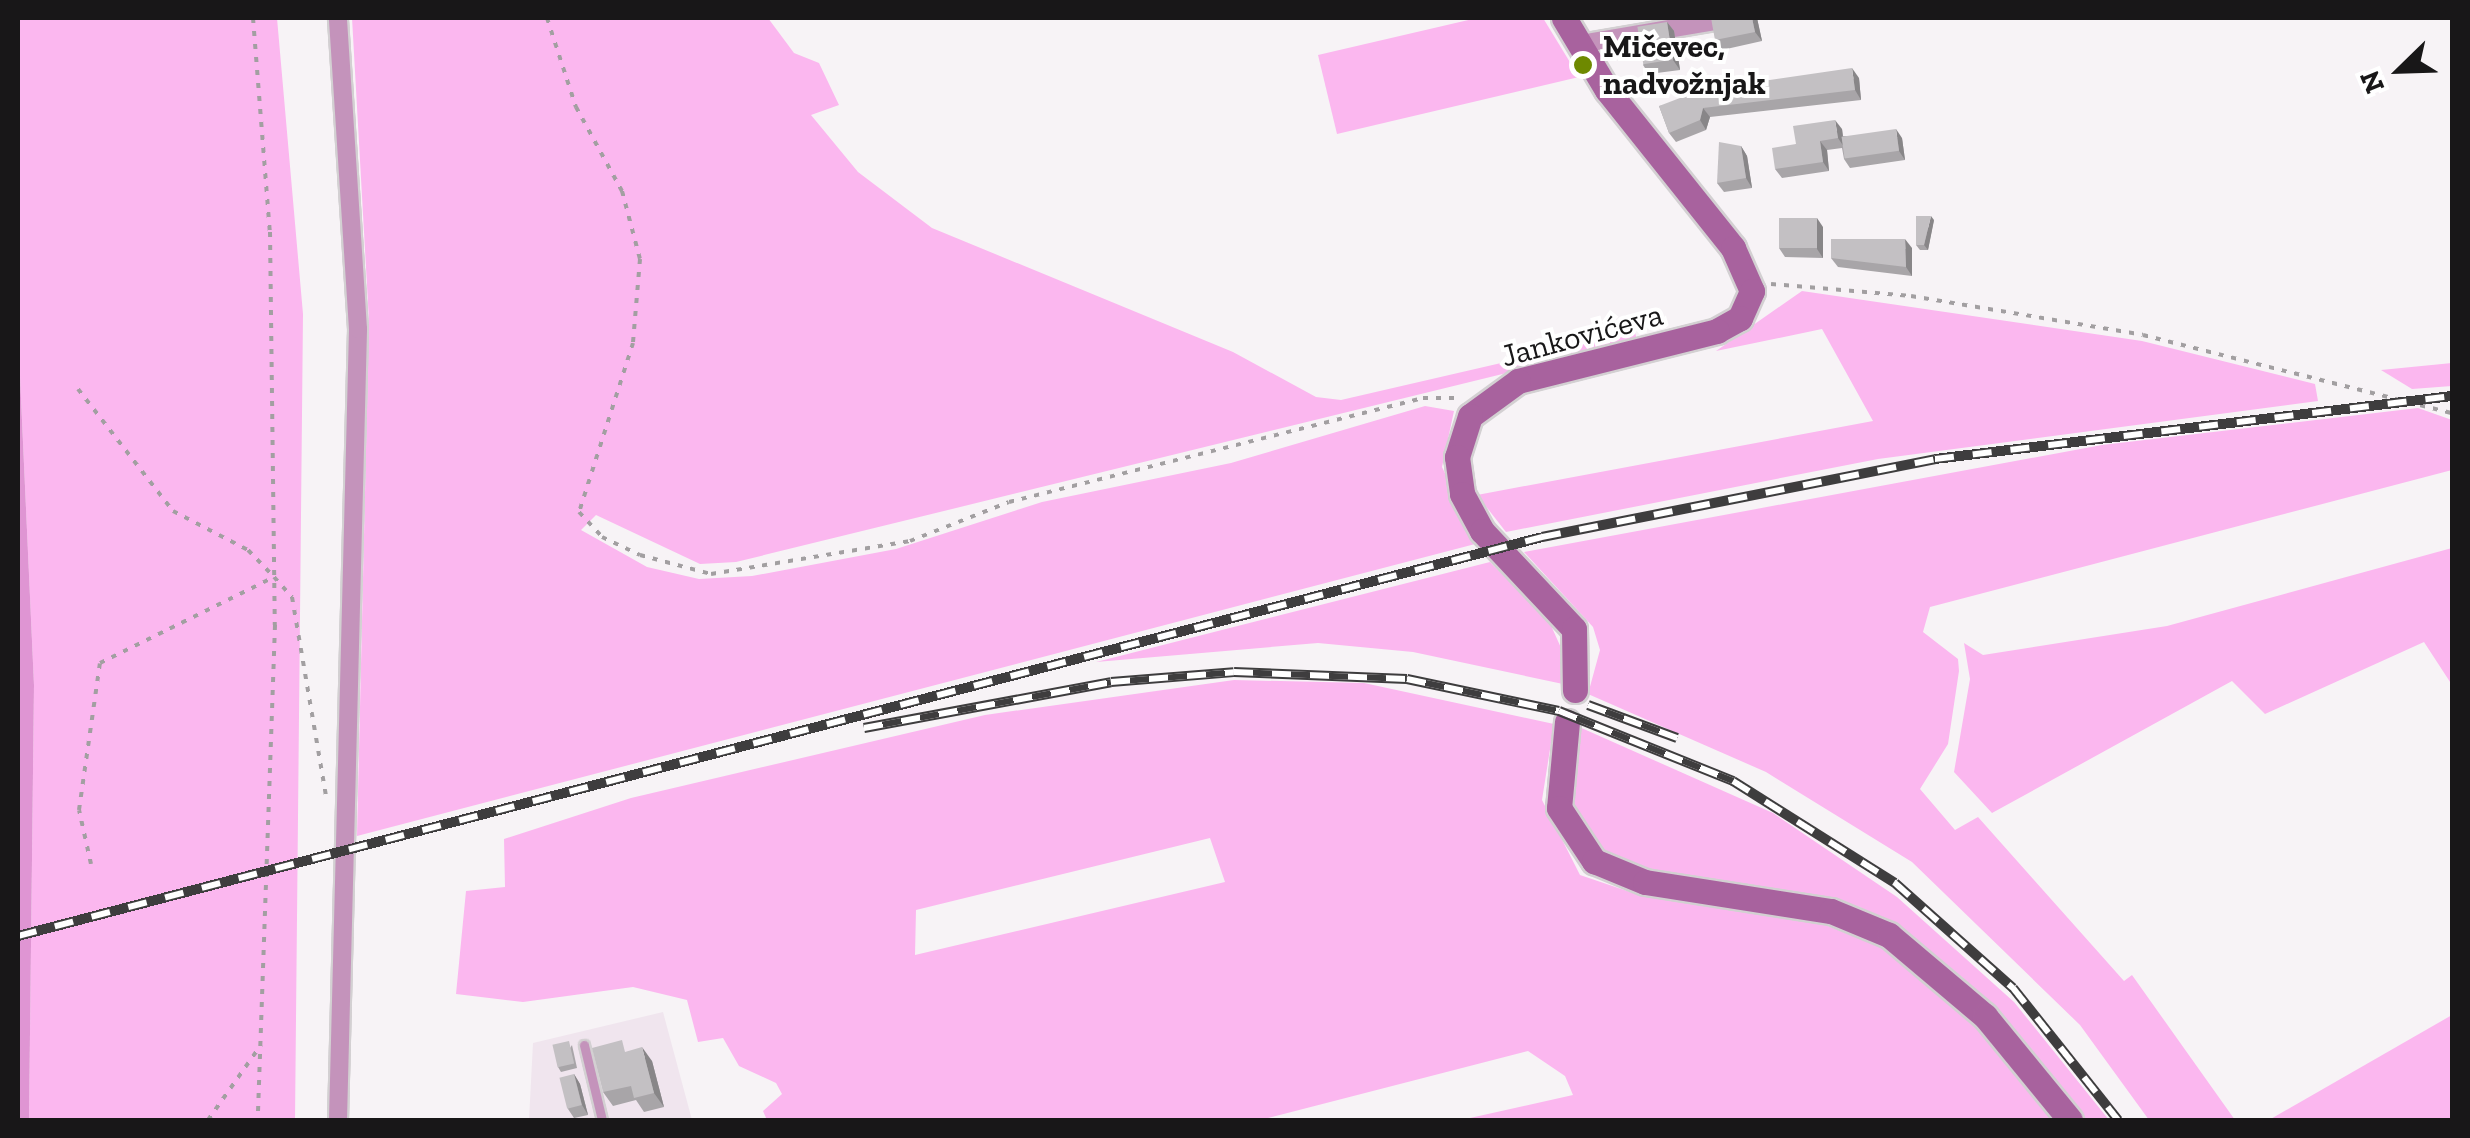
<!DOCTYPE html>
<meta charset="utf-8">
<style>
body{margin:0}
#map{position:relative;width:2470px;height:1138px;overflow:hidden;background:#f7f3f6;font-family:"Zilla Slab",serif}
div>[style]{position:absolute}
.built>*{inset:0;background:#f0e5ee}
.green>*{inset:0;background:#fbb7ef}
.water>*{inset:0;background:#df95d3}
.path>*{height:4px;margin-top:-2px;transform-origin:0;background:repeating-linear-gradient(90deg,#a29fa1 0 5px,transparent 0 13px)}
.roads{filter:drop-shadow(2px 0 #d3d0d2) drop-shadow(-2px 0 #d3d0d2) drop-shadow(0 2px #d3d0d2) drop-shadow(0 -2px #d3d0d2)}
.lane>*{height:9px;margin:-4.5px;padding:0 4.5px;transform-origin:4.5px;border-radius:4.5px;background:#c493bb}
.street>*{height:18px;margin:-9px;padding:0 9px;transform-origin:9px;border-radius:9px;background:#c493bb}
.secondary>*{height:25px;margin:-12.5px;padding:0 12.5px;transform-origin:12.5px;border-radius:12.5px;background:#a8629e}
.rail>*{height:10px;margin-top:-5px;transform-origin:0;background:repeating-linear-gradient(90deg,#fff 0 19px,#3e3d3e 0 38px);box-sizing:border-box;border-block:2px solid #3e3d3e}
.wall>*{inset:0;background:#a8a5a8}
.shaded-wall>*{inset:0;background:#888688}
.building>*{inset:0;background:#c3c0c3;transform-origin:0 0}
.dots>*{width:28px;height:28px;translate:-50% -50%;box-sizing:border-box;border:5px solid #fff;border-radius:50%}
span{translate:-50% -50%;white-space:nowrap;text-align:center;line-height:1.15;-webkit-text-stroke:8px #fff;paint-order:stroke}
.poi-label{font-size:32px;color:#181718;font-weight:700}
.left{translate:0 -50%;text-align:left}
.street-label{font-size:32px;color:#181718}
.frame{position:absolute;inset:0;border:20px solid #181718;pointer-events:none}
.north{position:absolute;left:2350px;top:20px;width:100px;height:100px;-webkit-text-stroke:8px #fff;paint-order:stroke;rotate:247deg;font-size:28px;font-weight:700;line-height:40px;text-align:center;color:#181718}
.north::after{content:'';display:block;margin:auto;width:35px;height:45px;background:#181718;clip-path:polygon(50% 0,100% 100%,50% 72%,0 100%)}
</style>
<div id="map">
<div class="built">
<div style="clip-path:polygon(663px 1012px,692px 1120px,529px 1120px,533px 1043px)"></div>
</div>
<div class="green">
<div style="clip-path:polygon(18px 18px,277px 18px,303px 314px,295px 1120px,29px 1120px,34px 685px,18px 332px)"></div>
<div style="clip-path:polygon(352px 18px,768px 18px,794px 53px,819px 63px,839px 105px,811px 115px,858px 172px,932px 228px,1233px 352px,1316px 397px,1341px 400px,1635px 332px,1637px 341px,736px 562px,700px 564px,596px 515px,581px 530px,647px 567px,699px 579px,752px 576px,896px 549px,1042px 502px,1231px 463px,1425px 406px,1454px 411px,1442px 467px,1479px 543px,357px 836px,369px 321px)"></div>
<div style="clip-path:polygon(1477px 18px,1543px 18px,1579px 77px,1337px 134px,1318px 55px)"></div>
<div style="clip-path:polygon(1802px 291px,2142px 341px,2315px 384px,2318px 401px,1878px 459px,1506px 532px,1477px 495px,1873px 421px,1822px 329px,1716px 351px)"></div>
<div style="clip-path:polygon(2452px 363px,2452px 386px,2412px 389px,2381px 370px)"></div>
<div style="clip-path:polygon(2418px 408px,2452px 420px,2452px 470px,1930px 607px,1923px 632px,1958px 659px,1959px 671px,1948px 744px,1920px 789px,1955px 830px,1978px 817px,2124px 981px,2132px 975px,2235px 1120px,2149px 1120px,2080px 1025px,1912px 862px,1766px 772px,1588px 694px,1600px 650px,1593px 627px,1524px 552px,2102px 445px)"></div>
<div style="clip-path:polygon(2452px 548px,2452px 685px,2424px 642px,2265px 714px,2232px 681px,1992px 813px,1954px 772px,1970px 679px,1964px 643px,1983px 655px,2167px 626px)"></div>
<div style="clip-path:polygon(1490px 562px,1549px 621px,1566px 659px,1563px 684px,1413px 652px,1318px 643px,1096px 662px)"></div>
<div style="clip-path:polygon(evenodd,1234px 680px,1364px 683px,1554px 724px,1542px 800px,1580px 875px,1639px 895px,1803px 916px,1885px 949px,1967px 1015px,2057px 1120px,1461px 1120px,1573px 1095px,1565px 1076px,1528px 1051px,1260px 1120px,767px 1120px,763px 1111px,782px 1094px,776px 1083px,739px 1066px,723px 1038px,698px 1042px,687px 1000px,633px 987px,523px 1002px,456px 994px,466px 891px,505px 887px,504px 839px,631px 798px,985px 715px,1234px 680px,1210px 838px,1225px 882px,915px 955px,916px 910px,1210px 838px)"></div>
<div style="clip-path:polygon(1577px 726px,1773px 813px,1897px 897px,2014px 1002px,2109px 1120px,2082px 1120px,1962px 977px,1860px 907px,1652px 873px,1593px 844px,1570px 805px)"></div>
<div style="clip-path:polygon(2452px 1015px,2452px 1120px,2269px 1120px)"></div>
</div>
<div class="water">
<div style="clip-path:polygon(18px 332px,34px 685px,29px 1120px,18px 1120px)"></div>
</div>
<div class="path">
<div style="left:253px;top:18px;width:215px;rotate:85.5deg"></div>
<div style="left:270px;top:232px;width:393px;rotate:89.3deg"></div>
<div style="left:275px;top:625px;width:495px;rotate:92deg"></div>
<div style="left:547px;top:18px;width:94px;rotate:72deg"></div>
<div style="left:576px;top:107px;width:96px;rotate:61.3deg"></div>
<div style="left:622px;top:191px;width:70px;rotate:75.2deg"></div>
<div style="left:640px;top:259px;width:84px;rotate:94.8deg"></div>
<div style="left:633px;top:343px;width:177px;rotate:107.7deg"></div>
<div style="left:579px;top:512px;width:34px;rotate:47deg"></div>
<div style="left:602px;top:537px;width:42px;rotate:25.3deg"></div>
<div style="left:640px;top:555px;width:73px;rotate:15deg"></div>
<div style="left:711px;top:574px;width:202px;rotate:-9.4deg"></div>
<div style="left:910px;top:541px;width:106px;rotate:-21.5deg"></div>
<div style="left:1009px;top:502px;width:427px;rotate:-14.1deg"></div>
<div style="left:1423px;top:398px;width:33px"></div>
<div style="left:1771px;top:284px;width:141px;rotate:4.9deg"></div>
<div style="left:1911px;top:296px;width:235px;rotate:9.5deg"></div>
<div style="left:2143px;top:335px;width:319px;rotate:14.2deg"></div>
<div style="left:78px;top:389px;width:155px;rotate:52.1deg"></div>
<div style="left:173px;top:511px;width:85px;rotate:27.5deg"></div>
<div style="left:248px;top:550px;width:37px;rotate:46deg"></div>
<div style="left:91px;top:864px;width:55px;rotate:-102.5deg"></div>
<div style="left:79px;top:810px;width:148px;rotate:-81.9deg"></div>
<div style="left:100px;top:663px;width:194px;rotate:-26.3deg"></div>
<div style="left:274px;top:577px;width:27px;rotate:48deg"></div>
<div style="left:292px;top:597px;width:202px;rotate:80.3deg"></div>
<div style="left:208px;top:1120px;width:92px;rotate:-54.8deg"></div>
</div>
<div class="roads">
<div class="lane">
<div style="left:584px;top:1045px;width:77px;rotate:76.5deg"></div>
</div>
<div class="street">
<div style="left:1580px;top:44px;width:156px;rotate:-9.6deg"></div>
<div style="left:338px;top:1120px;width:791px;rotate:-88.55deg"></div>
<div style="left:358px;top:329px;width:312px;rotate:-93.7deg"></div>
</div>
<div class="secondary">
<div style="left:1564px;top:18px;width:84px;rotate:59.2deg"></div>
<div style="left:1607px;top:90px;width:202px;rotate:51.4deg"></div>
<div style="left:1733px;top:248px;width:47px;rotate:66.2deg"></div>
<div style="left:1752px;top:291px;width:30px;rotate:114deg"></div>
<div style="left:1740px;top:318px;width:26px;rotate:151deg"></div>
<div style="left:1717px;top:331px;width:205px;rotate:165.9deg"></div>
<div style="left:1518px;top:381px;width:59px;rotate:143.9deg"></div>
<div style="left:1470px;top:416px;width:43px;rotate:107.6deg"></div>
<div style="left:1457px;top:457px;width:37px;rotate:82deg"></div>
<div style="left:1462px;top:494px;width:42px;rotate:61.6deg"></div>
<div style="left:1482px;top:531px;width:134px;rotate:46.8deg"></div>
<div style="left:1574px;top:629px;width:61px;rotate:89.1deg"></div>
<div style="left:1567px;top:722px;width:86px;rotate:95.3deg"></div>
<div style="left:1559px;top:808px;width:64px;rotate:56.6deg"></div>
<div style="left:1594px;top:861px;width:55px;rotate:22.4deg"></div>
<div style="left:1645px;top:882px;width:188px;rotate:8.9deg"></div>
<div style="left:1831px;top:911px;width:63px;rotate:22.5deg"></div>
<div style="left:1889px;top:935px;width:126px;rotate:40.2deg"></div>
<div style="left:1985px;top:1016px;width:134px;rotate:50.7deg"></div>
</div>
</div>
<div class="rail">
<div style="left:1588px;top:705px;width:95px;rotate:20.3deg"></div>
<div style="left:864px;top:728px;width:251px;rotate:-10.5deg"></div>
<div style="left:1111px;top:682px;width:123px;rotate:-4.6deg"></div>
<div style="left:1234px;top:672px;width:173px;rotate:2.3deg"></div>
<div style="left:1407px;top:679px;width:155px;rotate:11.9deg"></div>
<div style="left:1559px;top:711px;width:188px;rotate:21.9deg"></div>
<div style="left:1733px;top:781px;width:191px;rotate:32.2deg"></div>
<div style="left:1895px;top:883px;width:158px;rotate:41.7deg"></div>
<div style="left:2013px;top:988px;width:169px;rotate:51.5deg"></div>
<div style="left:18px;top:936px;width:1575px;rotate:-14.67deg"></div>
<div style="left:1542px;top:537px;width:401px;rotate:-11.2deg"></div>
<div style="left:1935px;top:459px;width:521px;rotate:-6.95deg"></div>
</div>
<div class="wall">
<div style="clip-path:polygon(1757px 18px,1762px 41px,1722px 50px,1715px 40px)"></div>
<div style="clip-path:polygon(1667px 22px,1674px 31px,1680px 70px,1649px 74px,1643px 65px)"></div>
<div style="clip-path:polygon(1859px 78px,1861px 100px,1710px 117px,1706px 130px,1676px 142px,1669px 133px,1659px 106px)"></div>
<div style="clip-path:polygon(1842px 129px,1843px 136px,1902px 138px,1905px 160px,1850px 168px,1844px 159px,1842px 148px,1827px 150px,1829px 171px,1782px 178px,1775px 169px,1796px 144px)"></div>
<div style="clip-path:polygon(1741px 146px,1747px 156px,1752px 188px,1724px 192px,1717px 183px)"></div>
<div style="clip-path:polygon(1934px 220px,1928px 250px,1920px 250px,1916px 245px)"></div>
<div style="clip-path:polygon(1823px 227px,1823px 258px,1785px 257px,1779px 248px)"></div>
<div style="clip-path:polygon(1912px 248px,1912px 276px,1838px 267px,1831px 258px)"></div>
<div style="clip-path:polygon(572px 1045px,577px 1068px,561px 1072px,558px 1067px)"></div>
<div style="clip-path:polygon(629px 1051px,652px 1061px,664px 1107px,644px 1112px,636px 1100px,613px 1106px,603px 1092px)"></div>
<div style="clip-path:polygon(574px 1074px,580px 1084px,588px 1115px,574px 1118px,568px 1109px)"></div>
</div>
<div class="shaded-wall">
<div style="clip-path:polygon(1752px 18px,1757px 18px,1762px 41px,1755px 32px)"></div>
<div style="clip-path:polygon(1667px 22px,1674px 31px,1680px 70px,1673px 60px)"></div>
<div style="clip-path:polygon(1852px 68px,1859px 78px,1861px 100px,1855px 90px)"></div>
<div style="clip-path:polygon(1703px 108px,1710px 117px,1706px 130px,1700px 120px)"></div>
<div style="clip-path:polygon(1835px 120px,1842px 129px,1844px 147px,1838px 138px)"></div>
<div style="clip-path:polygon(1896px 129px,1902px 138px,1905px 160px,1899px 151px)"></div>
<div style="clip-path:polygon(1820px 141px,1827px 150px,1829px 171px,1823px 162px)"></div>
<div style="clip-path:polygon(1741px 146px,1747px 156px,1752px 188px,1746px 178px)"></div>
<div style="clip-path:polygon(1931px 216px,1934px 220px,1928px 250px,1924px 245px)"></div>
<div style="clip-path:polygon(1817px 218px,1823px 227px,1823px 258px,1817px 249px)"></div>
<div style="clip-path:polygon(1905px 239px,1912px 248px,1912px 276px,1906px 267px)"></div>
<div style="clip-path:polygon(642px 1047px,652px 1061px,664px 1107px,654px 1093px)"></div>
<div style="clip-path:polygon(574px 1074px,580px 1084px,588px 1115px,582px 1105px)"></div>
</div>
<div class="building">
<div style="clip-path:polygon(1711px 18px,1752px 18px,1755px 32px,1715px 40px)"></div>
<div style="left:1667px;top:22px;width:38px;height:30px;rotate:81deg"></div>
<div style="clip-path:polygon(1852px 68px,1855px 90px,1703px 108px,1700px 120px,1669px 133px,1659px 106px,1701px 90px)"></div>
<div style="clip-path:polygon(1835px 120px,1838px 138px,1820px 141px,1823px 162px,1775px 169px,1772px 148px,1796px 144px,1793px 126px)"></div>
<div style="left:1896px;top:129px;width:22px;height:55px;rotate:82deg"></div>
<div style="clip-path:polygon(1719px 142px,1741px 146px,1746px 178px,1717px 183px)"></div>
<div style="clip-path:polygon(1916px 216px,1931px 216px,1924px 245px,1916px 245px)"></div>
<div style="left:1779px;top:218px;width:38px;height:30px"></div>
<div style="clip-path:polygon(1831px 239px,1905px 239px,1906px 267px,1831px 258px)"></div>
<div style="clip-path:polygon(622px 1040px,625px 1052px,642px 1047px,654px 1093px,634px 1098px,631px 1086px,603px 1092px,592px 1048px)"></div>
<div style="left:569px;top:1041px;width:23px;height:17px;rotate:77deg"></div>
<div style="left:574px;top:1074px;width:32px;height:15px;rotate:76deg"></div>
</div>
<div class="dots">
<div style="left:1583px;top:65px;background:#6e8900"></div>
</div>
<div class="poi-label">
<span class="left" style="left:1603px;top:65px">Mičevec,<br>nadvožnjak</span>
</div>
<div class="street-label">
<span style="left:1582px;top:335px;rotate:-15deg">Jankovićeva</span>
</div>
<div class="frame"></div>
<div class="north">N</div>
</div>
